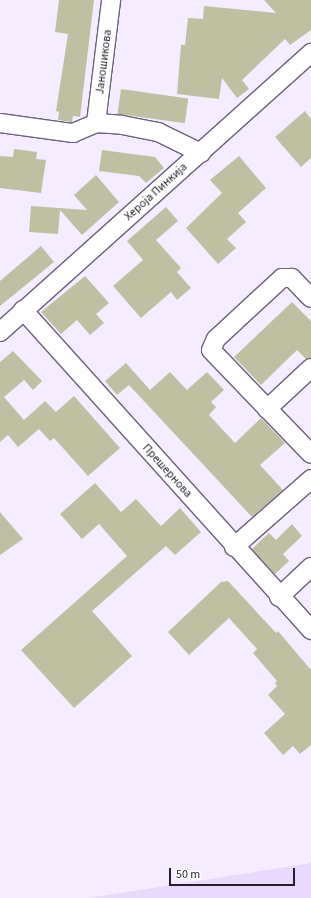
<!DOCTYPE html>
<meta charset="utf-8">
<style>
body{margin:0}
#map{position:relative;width:311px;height:898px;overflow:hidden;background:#f5edff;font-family:"Source Sans 3",sans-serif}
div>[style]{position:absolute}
.green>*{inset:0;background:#e9dafd}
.building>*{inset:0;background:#bec0a1;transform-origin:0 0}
.roads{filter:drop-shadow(1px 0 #6c617b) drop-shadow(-1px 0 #6c617b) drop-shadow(0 1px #6c617b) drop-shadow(0 -1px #6c617b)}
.minor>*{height:18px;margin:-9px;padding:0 9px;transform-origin:9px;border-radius:9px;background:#fff}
span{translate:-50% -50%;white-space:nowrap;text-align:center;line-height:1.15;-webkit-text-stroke:3px #fff;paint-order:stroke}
.street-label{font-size:12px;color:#231e29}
.scale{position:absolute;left:169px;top:868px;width:126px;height:18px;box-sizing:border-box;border:2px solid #231e29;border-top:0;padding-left:5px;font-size:12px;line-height:14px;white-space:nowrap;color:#231e29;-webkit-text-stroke:3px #fff;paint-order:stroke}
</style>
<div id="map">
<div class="green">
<div style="clip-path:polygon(311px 863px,311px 898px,88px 898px)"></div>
</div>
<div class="building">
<div style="clip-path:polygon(59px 0,94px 0,80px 117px,73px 116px,72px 122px,58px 120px,59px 112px,56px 111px,68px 34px,55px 32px)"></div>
<div style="clip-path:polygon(264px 0,311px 0,311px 30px,290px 45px,285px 39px,242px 80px,249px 89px,237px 98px,222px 78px,219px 99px,177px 94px,181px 45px,185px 45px,188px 18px,203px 19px,204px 6px,276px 13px)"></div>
<div style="left:121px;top:89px;width:68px;height:25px;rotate:8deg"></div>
<div style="clip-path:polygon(305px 111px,311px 119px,311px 158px,301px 167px,275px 137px)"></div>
<div style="clip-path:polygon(14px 149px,37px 152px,36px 159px,46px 160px,41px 193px,0 188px,0 156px,13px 157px)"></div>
<div style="clip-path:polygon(102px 150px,155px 157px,164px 168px,146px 183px,139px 176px,99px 171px)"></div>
<div style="clip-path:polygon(239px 156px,266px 188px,238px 213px,246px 222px,227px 239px,236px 248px,218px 264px,186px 228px,222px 193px,210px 180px)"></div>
<div style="clip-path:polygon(96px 175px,119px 202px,82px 235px,60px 210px,58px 234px,29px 232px,31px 206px,87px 210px,74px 195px)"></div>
<div style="clip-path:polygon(166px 207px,178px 221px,156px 240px,181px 268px,177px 272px,191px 288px,177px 300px,171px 292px,141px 318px,113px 286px,143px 260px,127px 241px)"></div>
<div style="clip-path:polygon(41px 246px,54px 262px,0 306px,0 281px)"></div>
<div style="clip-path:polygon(85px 276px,109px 303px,96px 314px,104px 323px,90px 335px,77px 320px,61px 334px,41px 312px)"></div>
<div style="clip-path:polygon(292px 302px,311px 321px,311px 358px,306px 359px,297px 350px,261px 385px,234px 357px)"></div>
<div style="clip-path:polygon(13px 351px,42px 381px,33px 390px,24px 380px,4px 397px,24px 420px,45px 401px,56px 412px,74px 396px,120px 448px,88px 476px,54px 438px,50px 441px,39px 429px,18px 447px,8px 435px,0 442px,0 362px)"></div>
<div style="clip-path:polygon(126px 363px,150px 390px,170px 372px,187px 390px,207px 372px,224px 390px,211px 402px,216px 407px,209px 415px,235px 443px,261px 418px,285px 443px,260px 465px,283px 490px,252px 517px,129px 385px,117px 395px,105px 381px)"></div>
<div style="clip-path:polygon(95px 483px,121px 512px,136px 499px,161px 526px,180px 508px,201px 532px,175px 555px,166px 546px,92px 611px,132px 656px,74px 708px,21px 650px,127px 556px,99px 524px,82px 539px,60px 514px)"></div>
<div style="clip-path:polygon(0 512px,23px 539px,0 555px)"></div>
<div style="clip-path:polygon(292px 524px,302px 536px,283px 554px,289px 561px,275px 574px,252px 549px,269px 533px,276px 540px)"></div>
<div style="clip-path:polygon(228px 581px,276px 633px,278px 631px,311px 670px,311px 745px,300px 754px,293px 746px,283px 755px,264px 733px,285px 714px,268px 695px,277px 686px,275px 683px,277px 681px,253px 653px,257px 649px,229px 618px,189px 655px,168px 632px,221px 582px)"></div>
</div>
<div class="roads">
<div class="minor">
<div style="left:0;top:123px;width:74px;rotate:7.8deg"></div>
<div style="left:73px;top:133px;width:25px;rotate:-23deg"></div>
<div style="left:96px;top:123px;width:26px;rotate:4deg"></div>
<div style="left:122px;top:125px;width:37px;rotate:11deg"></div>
<div style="left:158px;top:132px;width:48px;rotate:26deg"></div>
<div style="left:96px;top:123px;width:124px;rotate:-83deg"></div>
<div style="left:311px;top:298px;width:28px;rotate:-134deg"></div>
<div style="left:292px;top:278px;width:10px;rotate:180deg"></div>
<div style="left:282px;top:278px;width:90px;rotate:137.3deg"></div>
<div style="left:216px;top:339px;width:12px;rotate:114deg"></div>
<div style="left:211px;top:350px;width:144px;rotate:46.1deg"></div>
<div style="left:23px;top:310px;width:431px;rotate:48deg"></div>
<div style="left:0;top:332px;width:418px;rotate:-41.9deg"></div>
<div style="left:267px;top:409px;width:60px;rotate:-43deg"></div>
<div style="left:234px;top:547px;width:103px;rotate:-41.4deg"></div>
<div style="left:279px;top:597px;width:44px;rotate:-43.2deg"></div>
</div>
</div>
<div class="street-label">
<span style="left:104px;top:62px;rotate:-83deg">Јаношикова</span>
<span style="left:156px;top:192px;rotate:-42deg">Хероја Пинкија</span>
<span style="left:167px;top:471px;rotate:48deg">Прешернова</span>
</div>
<div class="scale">50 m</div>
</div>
